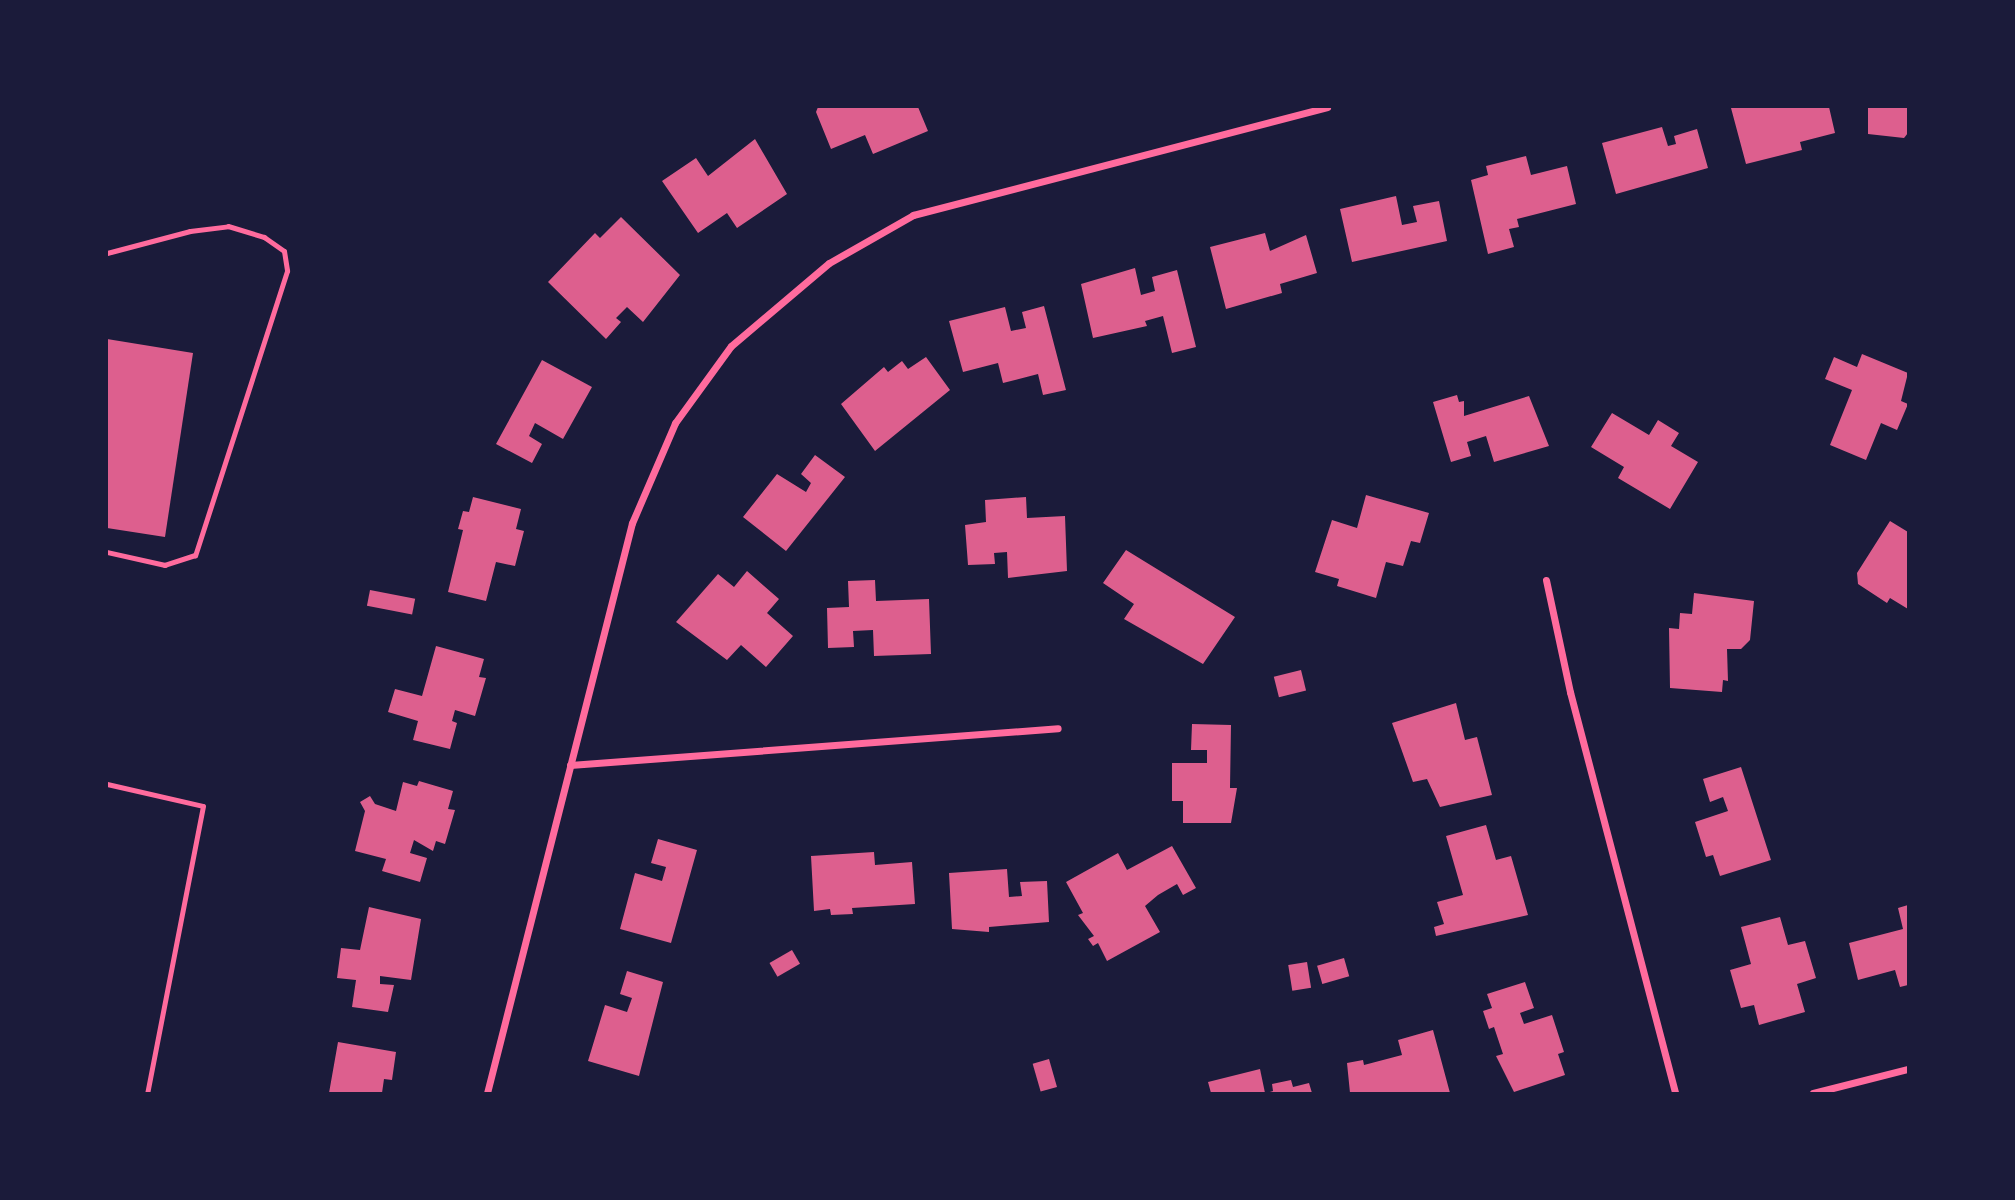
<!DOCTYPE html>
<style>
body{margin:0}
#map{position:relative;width:2015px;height:1200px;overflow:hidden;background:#1b1b3a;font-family:Jost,sans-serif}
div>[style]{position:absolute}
.building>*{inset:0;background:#dd5f8e;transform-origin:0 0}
.service>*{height:5px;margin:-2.5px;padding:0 2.5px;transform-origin:2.5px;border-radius:2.5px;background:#ff6b9d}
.minor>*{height:7px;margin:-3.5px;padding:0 3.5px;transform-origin:3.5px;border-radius:3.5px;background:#ff6b9d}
span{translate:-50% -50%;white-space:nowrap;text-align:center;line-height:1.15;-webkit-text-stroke:6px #1b1b3a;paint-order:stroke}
.frame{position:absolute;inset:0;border:108px solid #1b1b3a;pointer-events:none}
</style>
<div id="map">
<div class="building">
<div style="clip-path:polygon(818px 107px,918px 107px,928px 131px,873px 154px,865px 135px,831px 149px,816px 112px)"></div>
<div style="clip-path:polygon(1734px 107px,1829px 107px,1835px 133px,1800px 142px,1802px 150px,1746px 164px,1731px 108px)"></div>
<div style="clip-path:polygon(1868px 107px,1908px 107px,1908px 133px,1904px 138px,1868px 134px)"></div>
<div style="clip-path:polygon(1662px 127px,1668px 146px,1676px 144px,1674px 136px,1697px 129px,1708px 168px,1616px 194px,1602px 143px)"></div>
<div style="clip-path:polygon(755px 139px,787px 194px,737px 228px,727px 213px,698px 233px,662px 181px,696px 158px,708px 176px)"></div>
<div style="clip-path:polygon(1526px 156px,1531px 175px,1567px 166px,1576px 204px,1517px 219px,1519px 227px,1509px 229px,1514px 247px,1488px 254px,1471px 180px,1488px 175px,1486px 166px)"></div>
<div style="clip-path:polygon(1396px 196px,1402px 225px,1417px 222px,1413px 206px,1439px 201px,1447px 241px,1352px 262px,1340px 209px)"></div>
<div style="clip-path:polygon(621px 217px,680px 275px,643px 322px,627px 307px,616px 318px,621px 322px,606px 339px,548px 282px,595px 233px,600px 238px)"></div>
<div style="clip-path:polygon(1265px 233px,1270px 251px,1306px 235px,1317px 273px,1280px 284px,1282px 293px,1226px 309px,1210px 247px)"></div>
<div style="clip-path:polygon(1135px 268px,1141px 295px,1155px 291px,1152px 277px,1177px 270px,1196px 347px,1172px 353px,1163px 316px,1145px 321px,1147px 326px,1093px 338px,1081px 284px)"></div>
<div style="clip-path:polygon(1044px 306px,1066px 390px,1043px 395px,1038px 374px,1003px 383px,998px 363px,963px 372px,949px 321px,1005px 307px,1011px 331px,1026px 328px,1022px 312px)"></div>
<div style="clip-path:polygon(107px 339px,193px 353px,165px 537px,107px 528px)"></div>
<div style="clip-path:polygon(1862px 354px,1908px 373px,1901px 401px,1908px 404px,1897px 430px,1881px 423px,1866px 460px,1830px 445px,1852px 390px,1825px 379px,1834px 357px,1857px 367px)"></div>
<div style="clip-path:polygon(926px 357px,950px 390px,875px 451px,841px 404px,884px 367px,888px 372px,902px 361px,908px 369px)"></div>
<div style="clip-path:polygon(542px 360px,592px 387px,563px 439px,535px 423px,529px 436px,542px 444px,532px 463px,496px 444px)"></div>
<div style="clip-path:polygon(1457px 395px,1459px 402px,1464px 401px,1464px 416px,1529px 396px,1549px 446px,1494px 462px,1486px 436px,1467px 442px,1471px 456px,1451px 462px,1433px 402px)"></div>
<div style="clip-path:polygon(1612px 413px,1649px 435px,1658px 420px,1679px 433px,1671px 446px,1698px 462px,1670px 509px,1618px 478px,1624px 467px,1591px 447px)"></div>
<div style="clip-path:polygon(815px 455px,845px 477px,786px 551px,743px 517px,777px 474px,806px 492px,811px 483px,801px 474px)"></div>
<div style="clip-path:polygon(1366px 495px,1429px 513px,1420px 543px,1411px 541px,1403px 566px,1386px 562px,1376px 598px,1337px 586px,1339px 579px,1315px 572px,1332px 520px,1357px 528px)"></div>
<div style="clip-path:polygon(473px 497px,521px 509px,516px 529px,524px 531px,515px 566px,496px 562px,486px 601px,448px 592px,463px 530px,458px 529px,463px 511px,469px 512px)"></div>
<div style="clip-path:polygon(1026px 497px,1027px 518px,1065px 516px,1067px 571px,1008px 578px,1007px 552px,994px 553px,995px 564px,968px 565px,965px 525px,986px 522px,985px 500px)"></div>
<div style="clip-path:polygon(1890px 521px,1908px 532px,1908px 609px,1890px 598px,1887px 603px,1858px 584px,1857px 573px)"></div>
<div style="clip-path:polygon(1126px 550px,1235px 617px,1203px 664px,1124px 619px,1134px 604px,1103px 583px)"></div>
<div style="clip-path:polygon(747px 571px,779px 599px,767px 613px,793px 636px,766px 667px,741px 645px,727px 660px,676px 622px,718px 574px,734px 587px)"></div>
<div style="clip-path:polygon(875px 580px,876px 601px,929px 599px,931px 654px,874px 656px,873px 630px,853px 631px,854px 647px,828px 648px,827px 608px,849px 607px,848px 581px)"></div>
<div style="left:370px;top:590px;width:46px;height:16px;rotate:11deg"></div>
<div style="clip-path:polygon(1694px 593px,1754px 601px,1750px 640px,1741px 649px,1727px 649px,1728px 681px,1723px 680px,1722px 692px,1670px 688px,1669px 628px,1679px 629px,1680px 613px,1692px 614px)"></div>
<div style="clip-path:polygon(436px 646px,484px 659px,479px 677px,486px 678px,475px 716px,455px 710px,452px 721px,457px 723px,450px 749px,413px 740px,418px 721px,388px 712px,395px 689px,422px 696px)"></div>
<div style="left:1301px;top:670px;width:21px;height:28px;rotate:76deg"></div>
<div style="clip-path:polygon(1456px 703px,1465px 740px,1477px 737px,1492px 795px,1440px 807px,1427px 779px,1413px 782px,1392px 723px)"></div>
<div style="clip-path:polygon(1192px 724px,1231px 725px,1230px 788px,1237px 788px,1231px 823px,1183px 823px,1183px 801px,1172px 801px,1172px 763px,1207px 763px,1207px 750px,1191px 750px)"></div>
<div style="clip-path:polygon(1741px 767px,1771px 860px,1720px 876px,1713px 855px,1706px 857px,1695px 822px,1728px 811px,1723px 797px,1710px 802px,1703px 779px)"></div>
<div style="clip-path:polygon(419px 781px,453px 791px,448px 809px,455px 810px,445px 844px,436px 841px,433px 851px,414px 840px,410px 853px,427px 858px,420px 882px,382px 871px,386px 859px,355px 851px,365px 811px,360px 802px,370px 796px,375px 804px,396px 811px,403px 782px,417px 786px)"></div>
<div style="clip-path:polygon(1486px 825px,1496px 860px,1511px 856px,1528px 915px,1436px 936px,1434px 927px,1444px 924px,1437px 902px,1463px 895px,1446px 836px)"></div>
<div style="clip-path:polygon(658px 839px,697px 850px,671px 943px,620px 929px,635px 873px,662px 881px,666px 867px,651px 863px)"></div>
<div style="clip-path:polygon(1172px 846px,1196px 888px,1183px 895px,1177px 884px,1158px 895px,1145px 906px,1160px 932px,1107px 961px,1098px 943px,1093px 946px,1088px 939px,1094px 936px,1078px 915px,1083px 913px,1066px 882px,1118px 853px,1127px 870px)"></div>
<div style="clip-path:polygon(874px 852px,875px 865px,912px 862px,915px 904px,852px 908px,853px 914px,831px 915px,830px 909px,814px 911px,811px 856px)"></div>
<div style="clip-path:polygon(1007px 869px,1009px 897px,1022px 896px,1020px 882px,1047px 881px,1049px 922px,989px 927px,989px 932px,952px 929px,949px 873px)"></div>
<div style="clip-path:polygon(1908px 905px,1908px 985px,1900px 987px,1895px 970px,1858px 980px,1849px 943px,1903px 929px,1898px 908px)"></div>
<div style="clip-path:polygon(369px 907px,421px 919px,411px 980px,380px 976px,380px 984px,394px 985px,388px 1012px,352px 1007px,356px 980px,337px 978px,341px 948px,360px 950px)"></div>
<div style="clip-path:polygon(1780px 917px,1788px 945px,1805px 941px,1816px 978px,1797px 984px,1805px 1012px,1759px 1025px,1754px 1005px,1741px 1008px,1730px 970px,1751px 964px,1741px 927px)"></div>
<div style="left:792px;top:950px;width:16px;height:26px;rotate:60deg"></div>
<div style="left:1344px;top:958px;width:19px;height:28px;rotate:74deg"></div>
<div style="left:1307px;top:962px;width:26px;height:19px;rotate:81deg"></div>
<div style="clip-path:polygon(627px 971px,663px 982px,639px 1076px,588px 1061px,605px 1005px,627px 1012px,632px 998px,620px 994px)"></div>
<div style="clip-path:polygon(1525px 982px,1534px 1008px,1520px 1013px,1524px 1024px,1552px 1015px,1564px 1052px,1558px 1054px,1565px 1075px,1514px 1092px,1496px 1056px,1503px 1054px,1494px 1027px,1489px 1029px,1483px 1011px,1492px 1008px,1487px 994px)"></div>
<div style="clip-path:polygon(1433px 1030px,1450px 1093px,1350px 1093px,1347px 1063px,1363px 1060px,1364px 1065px,1402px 1055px,1398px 1040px)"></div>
<div style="clip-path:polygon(338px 1042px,396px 1052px,392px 1080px,384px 1079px,382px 1093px,329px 1093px)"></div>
<div style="left:1049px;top:1059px;width:29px;height:17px;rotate:74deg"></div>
<div style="clip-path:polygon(1260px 1069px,1265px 1093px,1211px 1093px,1208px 1082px)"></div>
<div style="clip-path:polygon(1291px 1080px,1293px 1087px,1309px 1083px,1312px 1093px,1267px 1093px,1273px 1091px,1272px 1084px)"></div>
</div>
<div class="service">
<div style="left:107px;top:253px;width:86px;rotate:-14.8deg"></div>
<div style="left:190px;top:231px;width:38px;rotate:-7deg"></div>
<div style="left:228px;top:226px;width:38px;rotate:17deg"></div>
<div style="left:264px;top:237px;width:24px;rotate:35deg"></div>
<div style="left:284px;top:251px;width:20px;rotate:81deg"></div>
<div style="left:287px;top:271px;width:299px;rotate:107.9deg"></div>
<div style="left:195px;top:555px;width:32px;rotate:162deg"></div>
<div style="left:165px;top:565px;width:59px;rotate:-167.4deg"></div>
<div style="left:107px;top:784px;width:98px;rotate:12.9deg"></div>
<div style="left:203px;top:806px;width:292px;rotate:101deg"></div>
</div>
<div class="minor">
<div style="left:1546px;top:580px;width:115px;rotate:77.9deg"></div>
<div style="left:1570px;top:692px;width:415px;rotate:75.3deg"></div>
<div style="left:570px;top:765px;width:489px;rotate:-4.3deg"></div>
<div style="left:487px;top:1093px;width:588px;rotate:-75.73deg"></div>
<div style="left:632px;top:523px;width:109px;rotate:-66.7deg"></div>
<div style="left:675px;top:423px;width:95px;rotate:-54deg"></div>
<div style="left:731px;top:346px;width:128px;rotate:-40.3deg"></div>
<div style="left:829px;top:263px;width:97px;rotate:-29.7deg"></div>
<div style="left:913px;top:215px;width:428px;rotate:-14.6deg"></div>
<div style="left:1813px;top:1093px;width:98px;rotate:-14.2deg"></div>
</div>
<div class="frame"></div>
</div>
